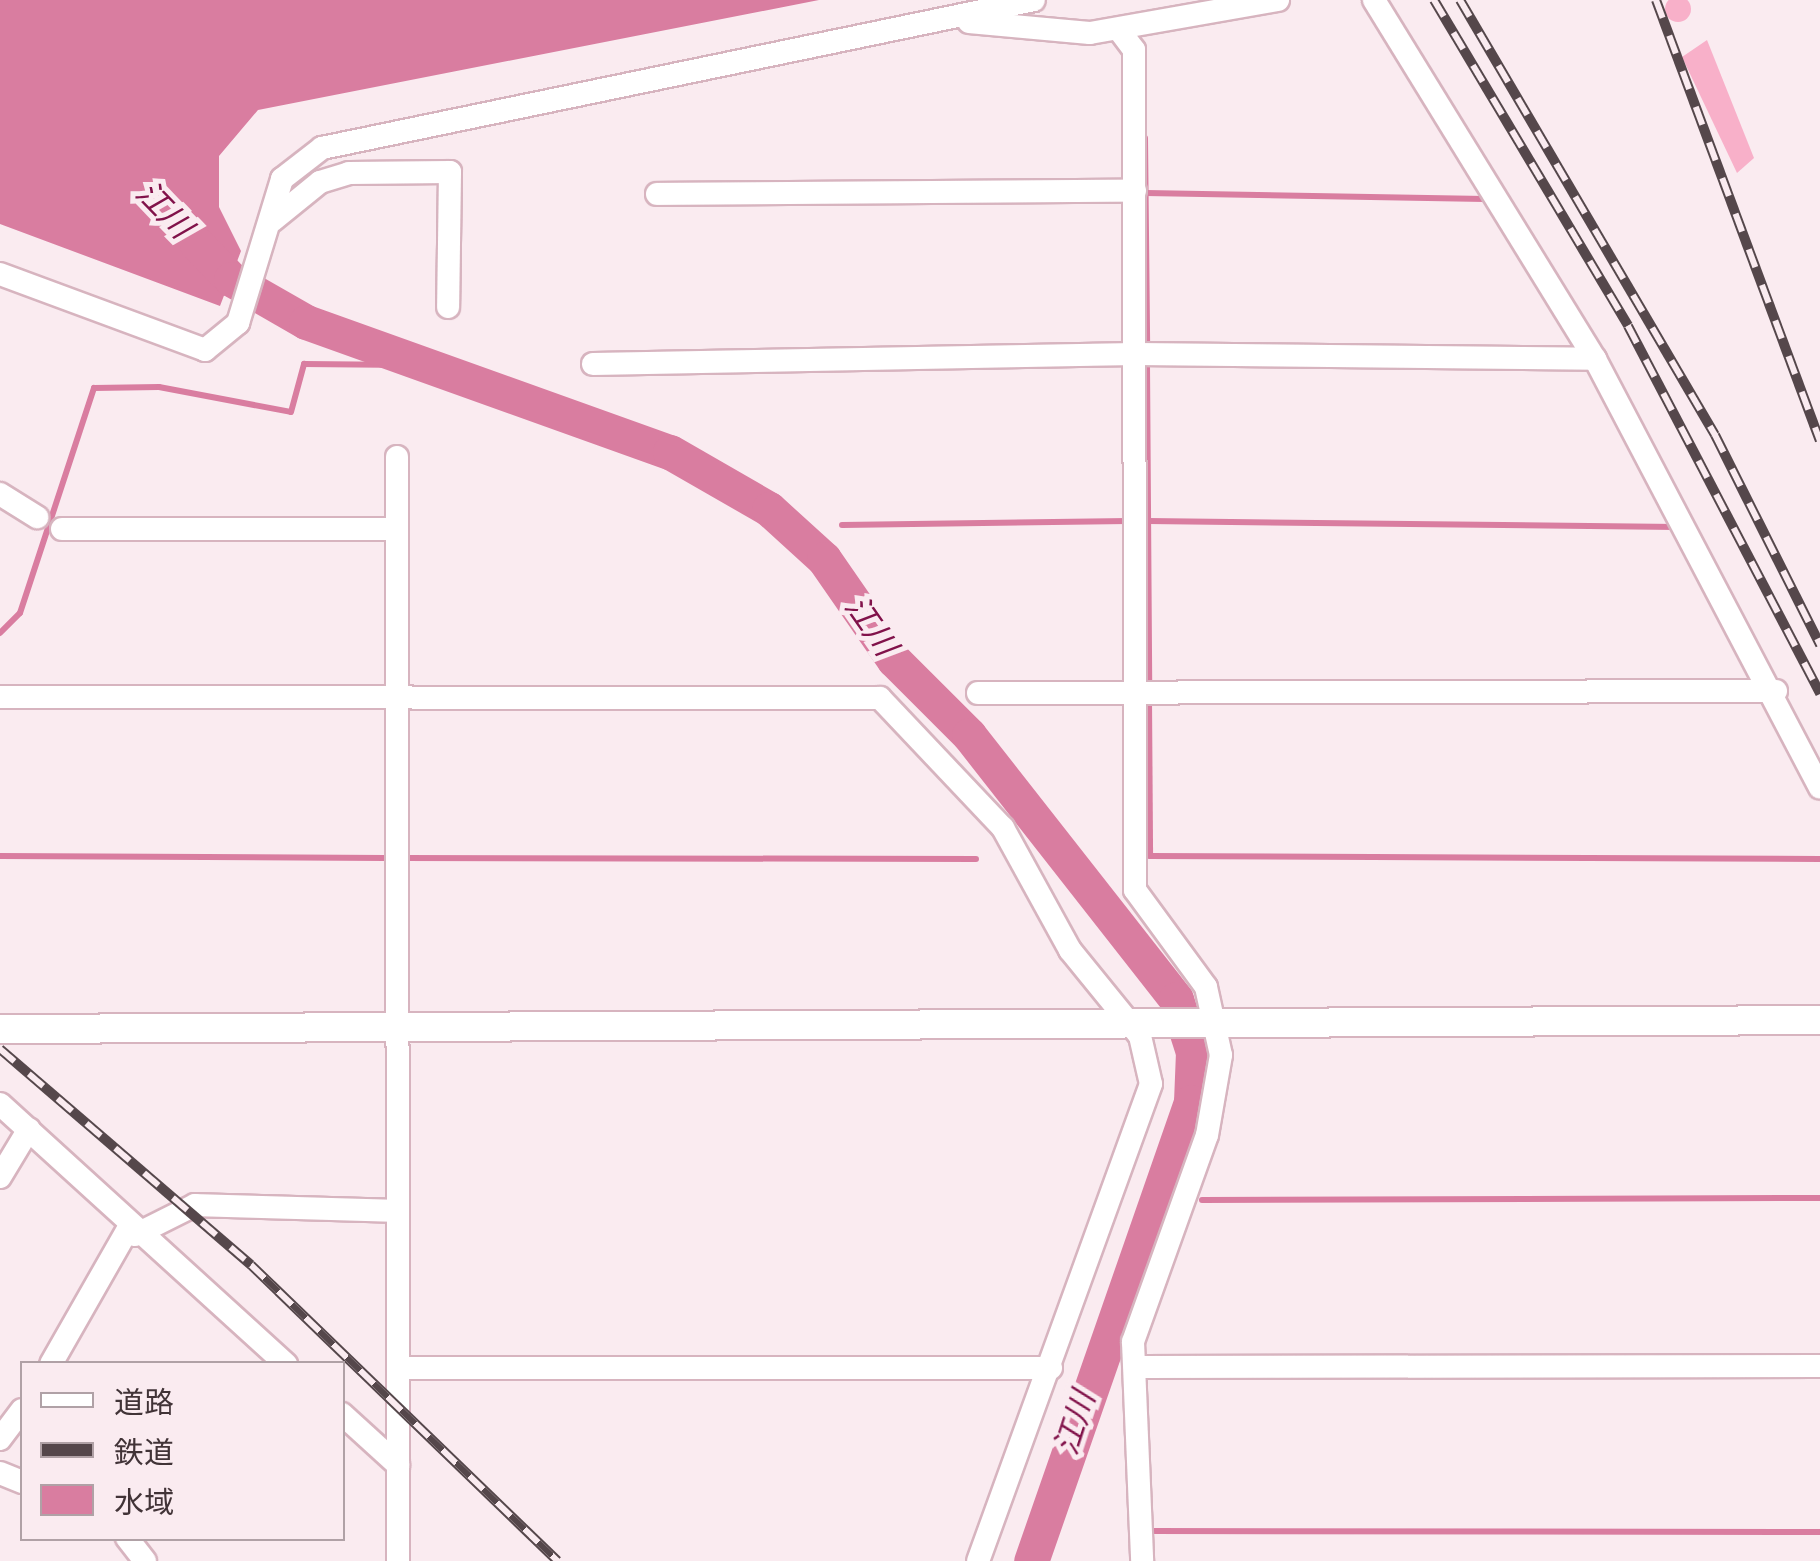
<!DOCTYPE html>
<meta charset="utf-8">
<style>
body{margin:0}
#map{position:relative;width:1820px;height:1561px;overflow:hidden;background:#faebf0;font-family:Raleway,"Noto Sans JP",sans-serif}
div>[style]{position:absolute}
.green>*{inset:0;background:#f8b0c9}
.round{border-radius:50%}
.water>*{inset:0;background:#d97da0}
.stream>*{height:6px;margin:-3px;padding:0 3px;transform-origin:3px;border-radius:3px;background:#d97da0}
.river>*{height:35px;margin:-17.5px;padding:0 17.5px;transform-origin:17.5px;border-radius:17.5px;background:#d97da0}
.roads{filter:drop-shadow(2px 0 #d7b4bf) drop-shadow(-2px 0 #d7b4bf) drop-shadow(0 2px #d7b4bf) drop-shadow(0 -2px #d7b4bf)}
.minor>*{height:22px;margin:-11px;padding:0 11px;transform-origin:11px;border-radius:11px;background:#fff}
.tertiary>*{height:28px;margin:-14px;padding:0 14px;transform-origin:14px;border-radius:14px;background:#fff}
.rail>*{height:10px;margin-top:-5px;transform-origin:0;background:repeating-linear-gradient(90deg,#faebf0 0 19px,#55474b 0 38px);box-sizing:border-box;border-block:2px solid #55474b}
span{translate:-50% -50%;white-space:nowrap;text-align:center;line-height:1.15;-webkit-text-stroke:10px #faebf0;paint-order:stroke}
.water-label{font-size:32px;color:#81124a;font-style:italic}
.legend{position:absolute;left:20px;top:1361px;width:325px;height:180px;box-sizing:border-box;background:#faebf0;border:2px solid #b0a1a6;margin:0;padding:12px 18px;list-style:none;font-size:30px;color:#413337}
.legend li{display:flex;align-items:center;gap:20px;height:50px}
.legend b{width:50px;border:2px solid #b0a1a6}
</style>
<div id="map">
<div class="green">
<div class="round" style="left:1665px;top:-4px;width:26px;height:26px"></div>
<div style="clip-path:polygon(1707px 40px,1754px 158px,1737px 173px,1682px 57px)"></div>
</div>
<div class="water">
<div style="clip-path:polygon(0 0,819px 0,258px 110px,219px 156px,219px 207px,241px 251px,220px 306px,0 224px)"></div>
</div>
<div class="stream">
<div style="left:1145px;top:138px;width:205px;rotate:89.4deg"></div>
<div style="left:1146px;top:193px;width:339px;rotate:1deg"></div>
<div style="left:1147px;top:365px;width:318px;rotate:89.6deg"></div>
<div style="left:1148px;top:521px;width:529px;rotate:0.65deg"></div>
<div style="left:842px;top:525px;width:286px;rotate:-0.8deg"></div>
<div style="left:0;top:633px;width:28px;rotate:-45deg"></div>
<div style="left:20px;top:613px;width:237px;rotate:-71.8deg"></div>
<div style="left:94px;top:388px;width:65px;rotate:-0.9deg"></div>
<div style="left:159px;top:387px;width:134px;rotate:10.7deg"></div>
<div style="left:291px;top:412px;width:50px;rotate:-74.8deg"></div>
<div style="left:304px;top:364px;width:105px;rotate:0.5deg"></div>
<div style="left:1149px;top:699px;width:157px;rotate:89.6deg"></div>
<div style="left:1150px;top:856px;width:670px;rotate:0.26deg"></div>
<div style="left:0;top:856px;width:385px;rotate:0.3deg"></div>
<div style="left:404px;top:858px;width:572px;rotate:0.1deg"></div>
<div style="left:1202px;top:1200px;width:618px;rotate:-0.19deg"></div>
<div style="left:1154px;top:1531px;width:666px;rotate:0.09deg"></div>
</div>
<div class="river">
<div style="left:197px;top:244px;width:49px;rotate:45.8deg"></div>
<div style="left:231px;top:279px;width:86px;rotate:29.8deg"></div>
<div style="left:306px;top:322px;width:387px;rotate:19.7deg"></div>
<div style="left:670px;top:452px;width:114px;rotate:29.9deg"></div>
<div style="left:769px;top:509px;width:74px;rotate:42.3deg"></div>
<div style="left:824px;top:559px;width:123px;rotate:55.3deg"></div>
<div style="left:894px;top:660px;width:106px;rotate:45deg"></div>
<div style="left:969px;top:735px;width:335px;rotate:51.9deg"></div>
<div style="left:1176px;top:999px;width:56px;rotate:72.2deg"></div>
<div style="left:1193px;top:1052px;width:50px;rotate:92.3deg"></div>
<div style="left:1191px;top:1102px;width:486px;rotate:109.2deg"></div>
</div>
<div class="roads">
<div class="minor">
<div style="left:1374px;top:0;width:422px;rotate:58.4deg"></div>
<div style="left:1595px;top:359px;width:484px;rotate:62.3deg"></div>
<div style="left:969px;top:22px;width:121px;rotate:5.2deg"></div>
<div style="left:1090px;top:33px;width:191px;rotate:-10deg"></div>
<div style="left:1119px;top:30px;width:25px;rotate:53deg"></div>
<div style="left:1134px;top:50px;width:840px;rotate:89.93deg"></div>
<div style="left:1135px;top:890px;width:120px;rotate:53.8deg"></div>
<div style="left:1206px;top:987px;width:70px;rotate:77.6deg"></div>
<div style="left:1221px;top:1055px;width:81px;rotate:99.9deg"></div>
<div style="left:1207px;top:1135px;width:220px;rotate:109.7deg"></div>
<div style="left:1133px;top:1342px;width:219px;rotate:87.6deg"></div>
<div style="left:657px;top:194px;width:478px;rotate:-0.4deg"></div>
<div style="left:272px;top:221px;width:62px;rotate:-39.1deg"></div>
<div style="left:320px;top:182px;width:30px;rotate:-17deg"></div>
<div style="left:349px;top:173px;width:101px;rotate:-0.6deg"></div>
<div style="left:450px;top:172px;width:135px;rotate:90.8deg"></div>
<div style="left:0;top:274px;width:219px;rotate:20.3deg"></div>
<div style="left:205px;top:350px;width:43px;rotate:-39.3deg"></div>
<div style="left:238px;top:323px;width:151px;rotate:-73deg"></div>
<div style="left:282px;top:179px;width:51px;rotate:-37.8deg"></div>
<div style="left:322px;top:148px;width:727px;rotate:-11.74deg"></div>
<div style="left:593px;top:364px;width:544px;rotate:-1.05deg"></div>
<div style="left:1137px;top:354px;width:458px;rotate:0.6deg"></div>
<div style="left:397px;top:457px;width:1104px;rotate:89.95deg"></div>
<div style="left:0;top:494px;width:44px;rotate:31.9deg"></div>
<div style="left:62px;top:529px;width:335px"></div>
<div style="left:978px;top:693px;width:798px;rotate:-0.14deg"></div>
<div style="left:0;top:697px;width:880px;rotate:0.07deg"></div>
<div style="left:880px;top:698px;width:179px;rotate:46.6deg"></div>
<div style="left:1003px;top:828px;width:139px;rotate:61.2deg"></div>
<div style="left:1070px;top:950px;width:111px;rotate:50.9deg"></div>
<div style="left:1140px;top:1036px;width:49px;rotate:77.1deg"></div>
<div style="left:1151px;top:1084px;width:507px;rotate:109.93deg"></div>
<div style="left:0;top:1104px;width:387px;rotate:42.3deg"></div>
<div style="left:0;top:1177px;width:56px;rotate:-58.9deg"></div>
<div style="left:135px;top:1235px;width:67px;rotate:-26.6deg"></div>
<div style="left:195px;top:1205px;width:203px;rotate:1.7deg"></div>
<div style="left:51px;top:1364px;width:155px;rotate:-60.3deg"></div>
<div style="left:1140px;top:1367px;width:680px;rotate:-0.08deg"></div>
<div style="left:398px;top:1368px;width:653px"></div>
<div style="left:342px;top:1414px;width:76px;rotate:42.3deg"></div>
<div style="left:0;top:1439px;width:36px;rotate:-53deg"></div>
<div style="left:0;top:1473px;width:24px;rotate:22deg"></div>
<div style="left:127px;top:1538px;width:29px;rotate:52deg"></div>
</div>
<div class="tertiary">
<div style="left:0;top:1029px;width:1820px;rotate:-0.28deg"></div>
</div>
</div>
<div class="rail">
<div style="left:1434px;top:0;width:379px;rotate:59.2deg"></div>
<div style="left:1628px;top:326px;width:415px;rotate:62.4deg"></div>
<div style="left:1460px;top:0;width:504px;rotate:59.62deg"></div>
<div style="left:1715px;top:435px;width:235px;rotate:63.4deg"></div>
<div style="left:1656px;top:0;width:470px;rotate:69.6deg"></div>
<div style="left:0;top:1049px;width:331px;rotate:40.7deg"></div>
<div style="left:251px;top:1265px;width:426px;rotate:44deg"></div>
</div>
<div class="water-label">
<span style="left:164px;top:210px;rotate:46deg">江川</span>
<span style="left:871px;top:626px;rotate:55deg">江川</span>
<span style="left:1075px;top:1423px;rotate:-72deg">江川</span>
</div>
<ul class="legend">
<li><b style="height:12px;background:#fff"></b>道路</li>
<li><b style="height:12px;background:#55474b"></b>鉄道</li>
<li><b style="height:28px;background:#d97da0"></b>水域</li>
</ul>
</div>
